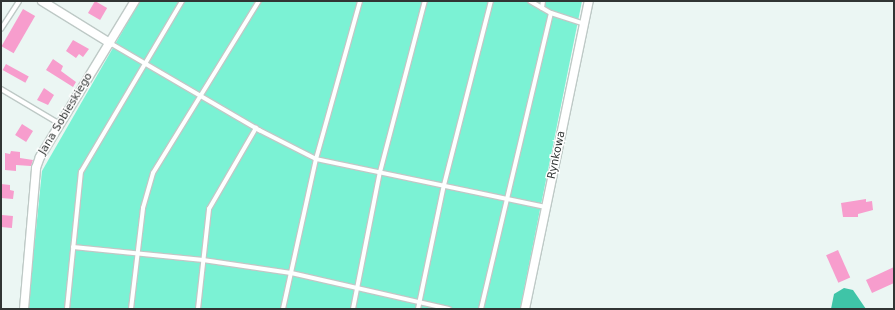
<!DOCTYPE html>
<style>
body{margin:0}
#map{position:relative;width:895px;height:310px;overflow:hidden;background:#ebf6f3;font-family:"DejaVu Sans",sans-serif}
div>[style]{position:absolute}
.green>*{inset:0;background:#7bf2d4}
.water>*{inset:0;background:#3fc4a7}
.building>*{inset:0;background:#f79dcd;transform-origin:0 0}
.roads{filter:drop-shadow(1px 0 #bec9c6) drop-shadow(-1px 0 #bec9c6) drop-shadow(0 1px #bec9c6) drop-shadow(0 -1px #bec9c6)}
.lane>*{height:4px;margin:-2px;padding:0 2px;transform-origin:2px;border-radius:2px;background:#fff}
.street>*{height:8px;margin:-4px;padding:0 4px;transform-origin:4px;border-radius:4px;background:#fff}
span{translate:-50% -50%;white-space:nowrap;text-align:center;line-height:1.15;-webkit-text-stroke:3px #fff;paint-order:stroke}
.street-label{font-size:11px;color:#313534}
.frame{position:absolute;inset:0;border:2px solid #313534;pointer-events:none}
</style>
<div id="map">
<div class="green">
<div style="clip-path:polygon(140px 1px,582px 1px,520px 309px,28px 309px,42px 171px)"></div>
</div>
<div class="water">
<div style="clip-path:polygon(844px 288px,853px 290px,866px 309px,831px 309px,834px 294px)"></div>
</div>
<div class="building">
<div style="left:95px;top:1px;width:14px;height:14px;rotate:30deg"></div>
<div style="left:23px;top:9px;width:14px;height:43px;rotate:30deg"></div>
<div style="clip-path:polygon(73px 40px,89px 49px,83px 57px,79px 54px,76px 58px,66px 51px)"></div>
<div style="clip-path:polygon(53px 59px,63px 66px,61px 71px,76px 82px,73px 87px,46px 70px)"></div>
<div style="left:6px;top:64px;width:26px;height:7px;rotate:29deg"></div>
<div style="clip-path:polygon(44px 88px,54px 95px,48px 105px,37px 100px)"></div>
<div style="left:22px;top:124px;width:13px;height:13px;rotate:32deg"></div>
<div style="clip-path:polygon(11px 151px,20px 152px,20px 158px,33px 160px,31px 166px,16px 165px,16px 171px,5px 170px,5px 153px,10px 154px)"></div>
<div style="clip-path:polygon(1px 184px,10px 185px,10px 190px,14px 191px,13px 199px,1px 198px)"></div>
<div style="clip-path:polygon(866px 199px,866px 202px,872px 201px,873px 210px,858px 214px,858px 217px,843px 217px,841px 203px)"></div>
<div style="left:2px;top:215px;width:11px;height:12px;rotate:5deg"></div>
<div style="left:838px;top:250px;width:30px;height:13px;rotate:66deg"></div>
<div style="clip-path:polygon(894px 267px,894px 283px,872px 293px,866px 280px)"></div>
</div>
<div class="roads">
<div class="lane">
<div style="left:530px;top:1px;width:24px;rotate:30deg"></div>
<div style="left:551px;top:13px;width:35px;rotate:18deg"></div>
<div style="left:542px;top:8px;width:7px;rotate:-82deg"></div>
<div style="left:1px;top:29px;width:33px;rotate:-57deg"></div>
<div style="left:110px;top:43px;width:173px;rotate:30.3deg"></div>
<div style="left:259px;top:130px;width:64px;rotate:27deg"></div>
<div style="left:316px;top:159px;width:235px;rotate:11.8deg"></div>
<div style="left:1px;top:89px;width:69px;rotate:30.7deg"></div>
<div style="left:73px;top:247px;width:131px;rotate:5.7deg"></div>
<div style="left:203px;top:260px;width:89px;rotate:8.4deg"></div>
<div style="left:291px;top:273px;width:162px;rotate:12.8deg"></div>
<div style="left:67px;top:309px;width:138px;rotate:-84.2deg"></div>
<div style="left:81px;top:172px;width:199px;rotate:-59.4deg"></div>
<div style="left:131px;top:309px;width:102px;rotate:-83.2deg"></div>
<div style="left:143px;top:208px;width:36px;rotate:-74deg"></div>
<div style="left:153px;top:173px;width:202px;rotate:-58.4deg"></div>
<div style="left:198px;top:309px;width:101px;rotate:-83.7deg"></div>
<div style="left:209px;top:209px;width:94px;rotate:-59.9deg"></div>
<div style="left:283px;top:309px;width:154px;rotate:-77.6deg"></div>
<div style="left:316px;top:159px;width:164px;rotate:-74.4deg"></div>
<div style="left:353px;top:309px;width:140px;rotate:-78.9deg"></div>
<div style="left:380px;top:172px;width:177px;rotate:-75.3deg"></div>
<div style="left:418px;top:309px;width:127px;rotate:-78.2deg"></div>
<div style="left:444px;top:185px;width:190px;rotate:-75.7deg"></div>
<div style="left:481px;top:309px;width:304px;rotate:-76.7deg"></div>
</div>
<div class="street">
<div style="left:42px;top:1px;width:80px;rotate:31.7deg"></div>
<div style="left:24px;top:309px;width:142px;rotate:-85.1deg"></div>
<div style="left:36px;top:168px;width:12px;rotate:-70deg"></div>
<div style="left:40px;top:157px;width:183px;rotate:-58.7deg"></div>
<div style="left:525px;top:309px;width:315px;rotate:-78.3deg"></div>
</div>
</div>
<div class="street-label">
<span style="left:66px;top:114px;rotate:-59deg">Jana Sobieskiego</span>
<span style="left:557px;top:155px;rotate:-78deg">Rynkowa</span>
</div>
<div class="frame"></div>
</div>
